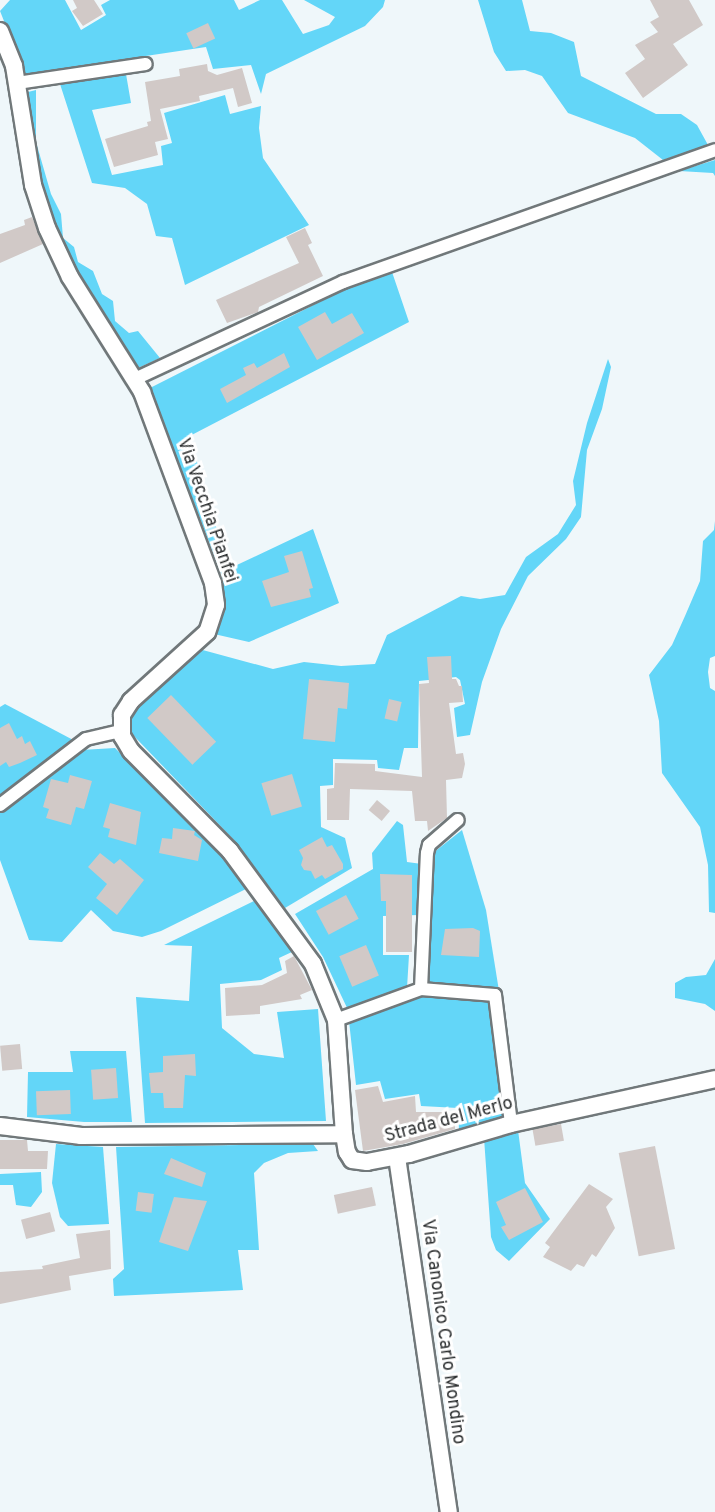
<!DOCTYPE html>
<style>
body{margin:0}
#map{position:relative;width:715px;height:1512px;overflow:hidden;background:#eff7fa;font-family:Overpass,sans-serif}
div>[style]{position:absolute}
.green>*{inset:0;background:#63d6f8}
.building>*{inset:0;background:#d1c9c7;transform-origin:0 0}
.roads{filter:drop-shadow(2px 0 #71787a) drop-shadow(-2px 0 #71787a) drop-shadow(0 2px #71787a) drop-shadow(0 -2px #71787a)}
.minor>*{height:12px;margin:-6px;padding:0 6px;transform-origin:6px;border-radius:6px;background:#fff}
.tertiary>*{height:16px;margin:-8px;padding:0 8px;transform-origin:8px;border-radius:8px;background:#fff}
span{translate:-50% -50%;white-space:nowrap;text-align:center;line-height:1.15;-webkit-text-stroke:6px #fff;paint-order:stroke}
.street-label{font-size:18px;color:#2a2d2e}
</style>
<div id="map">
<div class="green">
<div style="clip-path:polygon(10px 0,65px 0,81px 30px,106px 15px,101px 5px,110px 0,234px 0,239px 10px,260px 0,282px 0,303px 34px,329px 25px,335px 17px,304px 0,385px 0,383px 7px,365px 26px,266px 74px,261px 94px,251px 65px,213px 69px,206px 47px,25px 74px,0 11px)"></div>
<div style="clip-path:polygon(478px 0,522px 0,530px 31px,551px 33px,574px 42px,581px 76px,656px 114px,681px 114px,697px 125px,708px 145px,663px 160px,635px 138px,568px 113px,542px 76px,525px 70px,506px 71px,494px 52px)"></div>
<div style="clip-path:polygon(126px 74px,131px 103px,92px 110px,112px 175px,163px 165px,161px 146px,172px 143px,164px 113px,225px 95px,230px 114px,261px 106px,259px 128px,263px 158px,309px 225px,185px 285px,172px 238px,156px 236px,147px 204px,125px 188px,92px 183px,60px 84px)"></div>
<div style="clip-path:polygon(36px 90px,36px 142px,51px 194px,61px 214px,63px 238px,74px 247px,78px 262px,93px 271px,102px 294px,113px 301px,115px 321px,129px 333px,138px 331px,160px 358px,138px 368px,96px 310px,61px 244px,49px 211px,29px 119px,28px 92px)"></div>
<div style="clip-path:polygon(715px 160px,715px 176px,713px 173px,679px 171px)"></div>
<div style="clip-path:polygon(392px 272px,409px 322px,184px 439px,202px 471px,208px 508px,220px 536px,225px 556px,222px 572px,313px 529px,339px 603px,249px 642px,214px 634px,224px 610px,221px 573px,150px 388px,345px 289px)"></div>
<div style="clip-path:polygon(608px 359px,611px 367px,602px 409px,587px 450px,581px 517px,566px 539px,528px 576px,501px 629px,482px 682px,470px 735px,457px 737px,454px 708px,465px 704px,460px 680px,456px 677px,419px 681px,418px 748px,404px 748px,399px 770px,378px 768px,377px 760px,333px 759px,333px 785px,320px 786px,321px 827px,345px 838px,352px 868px,285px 908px,234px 840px,132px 734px,129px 726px,135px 709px,199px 649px,273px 669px,304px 662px,341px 666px,375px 664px,387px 635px,461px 596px,480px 599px,505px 595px,526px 557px,558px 534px,576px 505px,573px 481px,587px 423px)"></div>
<div style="clip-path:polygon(715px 521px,715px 656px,710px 658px,708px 672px,710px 688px,715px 691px,715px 913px,709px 912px,708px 865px,700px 827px,662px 773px,659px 721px,649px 675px,672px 645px,685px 616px,700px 581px,703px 541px,714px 530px)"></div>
<div style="clip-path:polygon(5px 704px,77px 742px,0 800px,0 707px)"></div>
<div style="clip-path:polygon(115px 748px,224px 855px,248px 888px,161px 931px,142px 937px,113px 931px,91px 910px,62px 942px,29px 940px,0 860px,0 811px,81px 750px)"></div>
<div style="clip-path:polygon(397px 821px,403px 825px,407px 862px,422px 864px,419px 915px,383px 916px,383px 955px,409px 955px,407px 988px,349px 1012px,323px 957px,295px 914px,373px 869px,372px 853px)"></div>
<div style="clip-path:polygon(462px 830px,486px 910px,499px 991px,426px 985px,433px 853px)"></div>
<div style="clip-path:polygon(256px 900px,294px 951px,279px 958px,282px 970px,261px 980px,220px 984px,222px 1028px,254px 1054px,284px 1058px,277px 1012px,318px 1009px,326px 1121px,145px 1123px,136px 997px,189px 1001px,192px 946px,164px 945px)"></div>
<div style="clip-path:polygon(715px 959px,715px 1011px,705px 1004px,675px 998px,675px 983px,686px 977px,706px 975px)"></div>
<div style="clip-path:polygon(422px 994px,491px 998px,506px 1116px,459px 1130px,458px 1108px,421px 1106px,419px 1094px,385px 1099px,380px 1081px,356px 1085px,349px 1021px)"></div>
<div style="clip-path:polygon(70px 1051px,126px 1051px,132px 1122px,84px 1122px,27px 1117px,28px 1072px,73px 1072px)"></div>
<div style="clip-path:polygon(518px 1130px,525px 1183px,550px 1219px,509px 1261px,496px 1250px,491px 1237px,484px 1138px)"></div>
<div style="clip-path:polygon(56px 1144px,103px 1147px,109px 1224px,68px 1226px,60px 1217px,52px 1183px)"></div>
<div style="clip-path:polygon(313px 1144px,318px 1151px,288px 1153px,264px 1163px,254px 1173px,259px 1250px,238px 1250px,243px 1290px,114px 1296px,113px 1279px,124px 1269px,116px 1147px)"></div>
<div style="clip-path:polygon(41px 1172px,42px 1192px,31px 1207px,16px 1205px,13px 1185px,0 1185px,0 1174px)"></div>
</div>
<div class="building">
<div style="clip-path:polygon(73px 0,94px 0,103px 14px,83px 26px,72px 11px,77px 8px)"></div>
<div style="clip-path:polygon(650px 0,689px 0,703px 25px,673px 44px,688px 65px,643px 98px,625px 73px,645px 59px,635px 45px,658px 32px,650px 22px,659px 17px)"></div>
<div style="left:208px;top:23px;width:17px;height:24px;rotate:65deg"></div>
<div style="clip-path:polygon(207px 64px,208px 71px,217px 75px,242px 68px,252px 103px,238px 107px,233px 88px,199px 96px,200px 101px,160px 109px,168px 139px,155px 142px,158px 155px,114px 167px,105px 139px,148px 126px,147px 122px,151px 121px,145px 82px,180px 76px,179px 69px)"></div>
<div style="clip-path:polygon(32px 217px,43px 244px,0 263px,0 234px,25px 225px,24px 220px)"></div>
<div style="clip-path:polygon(305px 228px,312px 243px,308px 245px,323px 276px,259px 307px,258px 312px,227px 323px,216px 300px,299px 263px,286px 237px)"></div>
<div style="clip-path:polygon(325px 312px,332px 324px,352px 313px,364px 333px,317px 360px,298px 327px)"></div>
<div style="clip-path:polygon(284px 353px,290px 367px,227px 403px,220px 389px,246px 375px,243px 368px,254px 363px,257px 368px)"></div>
<div style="clip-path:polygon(302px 551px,313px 588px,309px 589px,311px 597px,271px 607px,262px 581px,289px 572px,284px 556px)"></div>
<div style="clip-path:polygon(451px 656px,452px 679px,456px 679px,459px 686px,462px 686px,463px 702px,449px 703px,456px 754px,463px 753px,465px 764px,462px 778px,446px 780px,447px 818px,428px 831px,427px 821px,415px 821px,412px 791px,350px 789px,349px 820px,327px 820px,327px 789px,334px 788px,335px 763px,375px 764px,375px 771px,422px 777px,419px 684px,429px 683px,427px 657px)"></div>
<div style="clip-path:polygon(309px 679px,349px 683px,347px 709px,338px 708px,335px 742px,303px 739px)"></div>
<div style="left:171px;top:695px;width:65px;height:33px;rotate:46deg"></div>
<div style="left:389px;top:699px;width:13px;height:20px;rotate:13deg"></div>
<div style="clip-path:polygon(9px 723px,17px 739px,22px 736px,25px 744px,30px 741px,37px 755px,20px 763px,9px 767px,6px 762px,0 766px,0 728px)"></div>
<div style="left:292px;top:774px;width:34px;height:32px;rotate:73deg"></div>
<div style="clip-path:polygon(70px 775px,92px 781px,84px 809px,76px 807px,71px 825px,46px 818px,49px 809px,43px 807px,51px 779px,68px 783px)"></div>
<div style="left:377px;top:800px;width:17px;height:13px;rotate:40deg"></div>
<div style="clip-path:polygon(110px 803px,141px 812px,136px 845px,108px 837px,110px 829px,103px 827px)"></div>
<div style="clip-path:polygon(173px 828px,195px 831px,194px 835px,202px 840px,198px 861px,159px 853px,162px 838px,172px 839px)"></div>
<div style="clip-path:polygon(322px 837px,327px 847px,332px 845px,343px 864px,343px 869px,325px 879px,322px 875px,315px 879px,311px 871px,304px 870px,301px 865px,303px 858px,299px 850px)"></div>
<div style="clip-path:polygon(100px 853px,114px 864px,120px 859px,144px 880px,117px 915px,96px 898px,107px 884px,88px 867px)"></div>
<div style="clip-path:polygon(380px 874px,412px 875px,412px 952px,386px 952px,386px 901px,381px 901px)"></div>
<div style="left:346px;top:895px;width:27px;height:34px;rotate:62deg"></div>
<div style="clip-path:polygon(473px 928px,480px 931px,479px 957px,441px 955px,445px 929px)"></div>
<div style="left:366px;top:945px;width:33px;height:29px;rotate:67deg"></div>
<div style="clip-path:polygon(294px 956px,312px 990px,300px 995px,302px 999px,260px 1006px,260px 1014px,226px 1016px,225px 988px,262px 985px,287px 973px,285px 961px)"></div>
<div style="left:20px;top:1044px;width:25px;height:20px;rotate:85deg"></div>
<div style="clip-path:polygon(195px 1054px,196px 1076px,185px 1075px,183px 1108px,164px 1108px,163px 1093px,151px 1093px,149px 1073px,163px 1072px,163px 1056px)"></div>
<div style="left:116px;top:1068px;width:30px;height:25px;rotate:86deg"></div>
<div style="clip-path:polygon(378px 1086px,383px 1102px,415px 1096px,416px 1112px,455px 1112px,455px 1129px,403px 1144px,363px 1151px,355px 1090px)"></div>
<div style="left:70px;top:1090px;width:24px;height:34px;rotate:88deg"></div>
<div style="left:561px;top:1124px;width:17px;height:29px;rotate:80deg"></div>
<div style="clip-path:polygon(0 1140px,27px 1140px,28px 1151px,48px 1151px,47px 1169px,0 1169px)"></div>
<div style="left:655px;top:1146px;width:105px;height:37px;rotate:79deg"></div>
<div style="clip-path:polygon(171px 1158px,206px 1173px,202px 1187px,164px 1174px)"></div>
<div style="clip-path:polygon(589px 1184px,613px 1199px,606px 1207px,615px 1228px,596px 1257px,592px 1254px,584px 1267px,577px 1264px,571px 1271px,543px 1257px,550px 1247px,545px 1243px)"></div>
<div style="left:372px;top:1187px;width:19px;height:39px;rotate:78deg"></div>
<div style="clip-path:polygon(525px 1188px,543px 1222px,509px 1240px,501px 1227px,506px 1225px,496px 1202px)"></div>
<div style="left:138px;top:1192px;width:16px;height:19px;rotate:7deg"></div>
<div style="clip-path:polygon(174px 1197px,207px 1201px,188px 1251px,159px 1242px)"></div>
<div style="left:50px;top:1212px;width:20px;height:30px;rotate:75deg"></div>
<div style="clip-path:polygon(110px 1230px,111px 1269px,69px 1276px,71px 1290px,0 1304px,0 1272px,43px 1269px,42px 1266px,80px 1258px,76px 1234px)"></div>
</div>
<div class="roads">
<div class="minor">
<div style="left:17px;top:83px;width:130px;rotate:-8.4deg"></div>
<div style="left:135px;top:379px;width:230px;rotate:-25deg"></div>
<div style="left:343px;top:282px;width:395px;rotate:-19.5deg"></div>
<div style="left:0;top:805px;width:108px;rotate:-37.5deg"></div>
<div style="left:86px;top:739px;width:36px;rotate:-13deg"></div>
<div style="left:421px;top:989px;width:74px;rotate:4.6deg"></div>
<div style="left:495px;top:995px;width:130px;rotate:82.9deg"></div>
<div style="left:336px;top:1020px;width:90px;rotate:-20deg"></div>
<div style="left:421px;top:989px;width:136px;rotate:-87.5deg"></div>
<div style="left:427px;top:853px;width:8px;rotate:-76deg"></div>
<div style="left:429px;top:845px;width:38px;rotate:-41deg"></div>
</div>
<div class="tertiary">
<div style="left:0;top:31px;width:38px;rotate:68deg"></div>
<div style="left:14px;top:66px;width:121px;rotate:80.9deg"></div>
<div style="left:33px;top:185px;width:45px;rotate:72deg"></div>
<div style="left:47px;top:228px;width:54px;rotate:64.9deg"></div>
<div style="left:70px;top:277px;width:136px;rotate:57.9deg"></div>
<div style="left:142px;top:392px;width:204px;rotate:69.6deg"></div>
<div style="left:213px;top:583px;width:22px;rotate:82deg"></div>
<div style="left:216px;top:605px;width:28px;rotate:108deg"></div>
<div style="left:207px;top:632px;width:103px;rotate:137.8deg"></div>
<div style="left:131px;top:701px;width:17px;rotate:123deg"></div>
<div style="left:122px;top:715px;width:21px;rotate:90deg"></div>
<div style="left:122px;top:736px;width:17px;rotate:59deg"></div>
<div style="left:131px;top:751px;width:141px;rotate:45.3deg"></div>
<div style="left:230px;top:851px;width:140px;rotate:53.7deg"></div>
<div style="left:313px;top:964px;width:61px;rotate:67.7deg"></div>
<div style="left:336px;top:1020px;width:114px;rotate:86deg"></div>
<div style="left:0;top:1126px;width:82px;rotate:7deg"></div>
<div style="left:81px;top:1136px;width:263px;rotate:-0.4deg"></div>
<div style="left:344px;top:1134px;width:18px;rotate:81deg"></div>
<div style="left:347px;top:1152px;width:9px;rotate:58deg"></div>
<div style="left:352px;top:1160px;width:15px;rotate:8deg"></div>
<div style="left:367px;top:1162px;width:43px;rotate:-10.8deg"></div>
<div style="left:409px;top:1154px;width:106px;rotate:-16.4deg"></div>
<div style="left:511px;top:1124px;width:209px;rotate:-12.4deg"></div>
<div style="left:397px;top:1157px;width:359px;rotate:81.7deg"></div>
</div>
</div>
<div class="street-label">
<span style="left:206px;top:511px;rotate:71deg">Via Vecchia Pianfei</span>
<span style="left:449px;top:1121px;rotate:-15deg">Strada del Merlo</span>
<span style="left:442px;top:1332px;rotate:82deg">Via Canonico Carlo Mondino</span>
</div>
</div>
